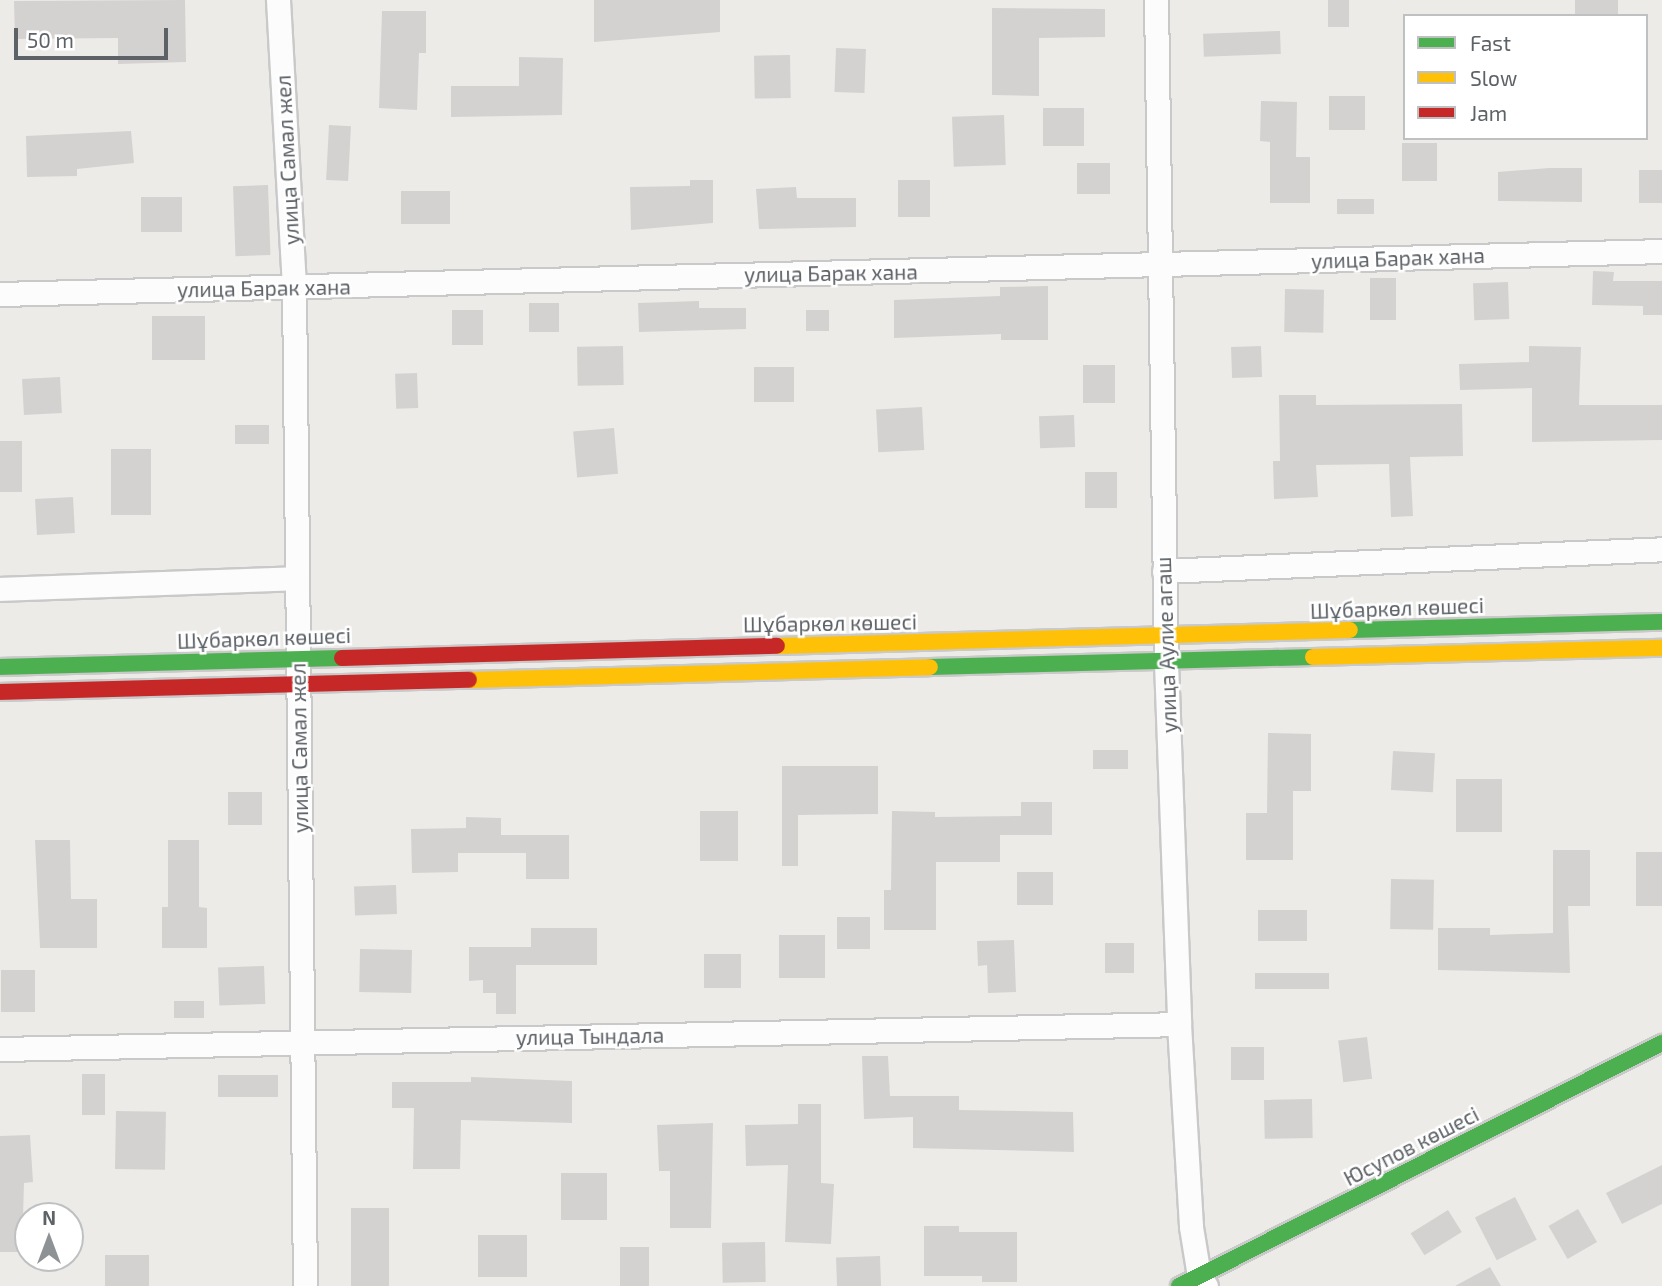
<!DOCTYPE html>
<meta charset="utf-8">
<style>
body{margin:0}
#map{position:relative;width:1662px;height:1286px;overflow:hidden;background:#edebe8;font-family:"Exo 2",sans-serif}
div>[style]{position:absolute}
.building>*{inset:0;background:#d4d2d1;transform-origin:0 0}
.roads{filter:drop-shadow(2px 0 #c9c9c9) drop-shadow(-2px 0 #c9c9c9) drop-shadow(0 2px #c9c9c9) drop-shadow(0 -2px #c9c9c9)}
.street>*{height:23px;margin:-11.5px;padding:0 11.5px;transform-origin:11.5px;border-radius:11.5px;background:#fcfcfc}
.fast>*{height:16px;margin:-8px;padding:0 8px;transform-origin:8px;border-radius:8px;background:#4caf50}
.slow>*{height:16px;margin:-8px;padding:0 8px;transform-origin:8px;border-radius:8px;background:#ffc107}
.jam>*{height:16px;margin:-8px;padding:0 8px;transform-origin:8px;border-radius:8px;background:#c62828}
span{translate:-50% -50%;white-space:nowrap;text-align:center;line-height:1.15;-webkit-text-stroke:5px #fff;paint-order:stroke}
.street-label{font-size:21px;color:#5d6267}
.legend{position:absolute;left:1403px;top:14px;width:245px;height:126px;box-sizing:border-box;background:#fff;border:2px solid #bec0c2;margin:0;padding:9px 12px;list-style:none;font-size:21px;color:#5d6267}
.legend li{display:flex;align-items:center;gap:14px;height:35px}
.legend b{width:35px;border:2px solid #bec0c2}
.north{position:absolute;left:14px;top:1202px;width:70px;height:70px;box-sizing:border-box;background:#fff;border:2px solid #bec0c2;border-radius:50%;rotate:0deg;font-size:19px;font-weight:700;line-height:28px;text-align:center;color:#5d6267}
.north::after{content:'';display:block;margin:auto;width:24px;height:32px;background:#8f9294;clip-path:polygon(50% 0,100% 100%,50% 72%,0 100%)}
.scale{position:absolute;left:14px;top:28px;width:154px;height:32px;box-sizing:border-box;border:4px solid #5d6267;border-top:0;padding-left:9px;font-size:21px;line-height:24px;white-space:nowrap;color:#5d6267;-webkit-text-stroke:5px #fff;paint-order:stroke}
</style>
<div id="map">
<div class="building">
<div style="clip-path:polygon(185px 0,186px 62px,118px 64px,118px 38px,15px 39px,14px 1px)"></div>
<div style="clip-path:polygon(594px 0,720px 0,720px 32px,594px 42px)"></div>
<div style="left:1328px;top:0;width:21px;height:27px"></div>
<div style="left:1575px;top:0;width:43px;height:16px"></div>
<div style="clip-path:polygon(992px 8px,1105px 9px,1105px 37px,1039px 38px,1039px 96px,992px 95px)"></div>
<div style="clip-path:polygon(382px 11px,426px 11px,426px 53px,419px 53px,417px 110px,379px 108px)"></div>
<div style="left:1280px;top:31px;width:23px;height:77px;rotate:88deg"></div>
<div style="left:836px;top:48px;width:30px;height:44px;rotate:2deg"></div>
<div style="left:790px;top:55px;width:43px;height:36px;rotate:89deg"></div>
<div style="clip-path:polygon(519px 57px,563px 58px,562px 115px,451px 117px,451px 86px,519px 86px)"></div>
<div style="left:1329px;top:96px;width:36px;height:34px"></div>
<div style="clip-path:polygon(1261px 101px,1297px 102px,1296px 157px,1310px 157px,1310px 203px,1270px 203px,1270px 142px,1260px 141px)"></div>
<div style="left:1043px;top:108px;width:41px;height:38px"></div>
<div style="left:1004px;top:115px;width:50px;height:52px;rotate:88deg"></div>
<div style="left:329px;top:125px;width:22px;height:55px;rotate:3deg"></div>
<div style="clip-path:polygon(131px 131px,134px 163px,77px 169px,77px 176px,27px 177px,26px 136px)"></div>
<div style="left:1402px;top:143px;width:35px;height:38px"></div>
<div style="left:1077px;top:163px;width:33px;height:31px"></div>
<div style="clip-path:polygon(1549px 168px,1582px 168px,1582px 202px,1498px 201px,1498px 172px)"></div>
<div style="left:1639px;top:170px;width:23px;height:33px"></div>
<div style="clip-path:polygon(690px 180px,713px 180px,713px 223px,631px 230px,630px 187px,690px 186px)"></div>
<div style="left:898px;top:180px;width:32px;height:37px"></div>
<div style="left:268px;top:185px;width:70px;height:35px;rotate:88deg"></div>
<div style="clip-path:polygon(796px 187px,797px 198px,856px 198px,856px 227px,759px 229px,756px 189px)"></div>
<div style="left:401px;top:191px;width:49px;height:33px"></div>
<div style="left:141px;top:197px;width:41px;height:35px"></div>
<div style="left:1337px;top:199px;width:37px;height:15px"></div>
<div style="clip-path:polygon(1593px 271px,1614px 272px,1613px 281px,1662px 281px,1662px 315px,1643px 315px,1643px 306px,1592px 305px)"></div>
<div style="left:1370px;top:278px;width:26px;height:42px"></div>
<div style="left:1508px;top:282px;width:37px;height:35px;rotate:88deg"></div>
<div style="clip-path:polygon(1048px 286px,1048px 340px,1001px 340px,1001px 334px,894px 338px,894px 300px,1000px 296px,1000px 287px)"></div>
<div style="left:1285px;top:289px;width:39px;height:43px;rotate:1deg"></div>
<div style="clip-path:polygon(699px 301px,699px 308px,746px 308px,746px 329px,639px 332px,638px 303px)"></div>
<div style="left:529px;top:303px;width:30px;height:29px"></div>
<div style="left:452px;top:310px;width:31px;height:35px"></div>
<div style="left:806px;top:310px;width:23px;height:21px"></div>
<div style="left:152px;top:316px;width:53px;height:44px"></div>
<div style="left:623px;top:346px;width:39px;height:46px;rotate:89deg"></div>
<div style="left:1261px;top:346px;width:31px;height:30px;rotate:88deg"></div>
<div style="clip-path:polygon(1529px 346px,1581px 347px,1579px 405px,1662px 405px,1662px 440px,1532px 442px,1532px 388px,1460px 390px,1459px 364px,1529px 362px)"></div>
<div style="left:1083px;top:365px;width:32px;height:38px"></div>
<div style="left:754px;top:367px;width:40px;height:35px"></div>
<div style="left:417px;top:373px;width:35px;height:22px;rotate:88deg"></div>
<div style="left:60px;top:377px;width:36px;height:38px;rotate:87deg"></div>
<div style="clip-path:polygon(1279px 395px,1316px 395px,1316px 405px,1462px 404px,1463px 456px,1410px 457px,1413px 516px,1391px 517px,1389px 464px,1316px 465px,1318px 497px,1274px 499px,1273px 461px,1280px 461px)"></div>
<div style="left:922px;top:407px;width:43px;height:46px;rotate:87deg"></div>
<div style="left:1074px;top:415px;width:32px;height:35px;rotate:88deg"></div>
<div style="left:235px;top:425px;width:34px;height:19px"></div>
<div style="left:614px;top:428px;width:46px;height:41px;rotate:85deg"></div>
<div style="left:0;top:441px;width:22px;height:51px"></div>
<div style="left:111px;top:449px;width:40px;height:66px"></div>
<div style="left:1085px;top:472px;width:32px;height:36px"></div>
<div style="left:73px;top:497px;width:36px;height:38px;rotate:87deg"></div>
<div style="clip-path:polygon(1268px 733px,1311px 734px,1311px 791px,1293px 791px,1293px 860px,1246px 860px,1246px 813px,1267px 813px)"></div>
<div style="left:1093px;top:750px;width:35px;height:19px"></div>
<div style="left:1393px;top:751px;width:42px;height:39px;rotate:3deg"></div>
<div style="clip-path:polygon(782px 766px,878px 766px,878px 814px,798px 815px,798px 866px,782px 866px)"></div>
<div style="left:1456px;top:779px;width:46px;height:53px"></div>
<div style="left:228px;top:792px;width:34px;height:33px"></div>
<div style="clip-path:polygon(1021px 802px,1052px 802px,1052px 835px,1000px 835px,1000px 862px,936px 862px,936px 930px,884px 930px,884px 890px,891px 890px,892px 811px,935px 812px,935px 817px,1021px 816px)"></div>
<div style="left:700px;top:811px;width:38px;height:50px"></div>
<div style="clip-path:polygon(466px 817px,501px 818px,501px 835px,569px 835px,569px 879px,526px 879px,526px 853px,458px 853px,458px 872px,412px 873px,411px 829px,466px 828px)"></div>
<div style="clip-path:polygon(35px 840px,70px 840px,71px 899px,97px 899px,97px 948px,40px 948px)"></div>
<div style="clip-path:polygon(168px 840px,199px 840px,199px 907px,207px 908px,207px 948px,162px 948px,162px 907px,168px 907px)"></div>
<div style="clip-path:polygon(1553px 850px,1590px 850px,1590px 906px,1568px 906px,1570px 973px,1438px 970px,1438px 928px,1490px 928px,1490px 935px,1553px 933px)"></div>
<div style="left:1662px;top:852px;width:54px;height:26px;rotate:90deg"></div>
<div style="left:1017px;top:872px;width:36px;height:33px"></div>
<div style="left:1391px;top:879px;width:43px;height:50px;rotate:1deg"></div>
<div style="left:396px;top:885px;width:29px;height:42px;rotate:88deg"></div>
<div style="left:1258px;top:910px;width:49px;height:31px"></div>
<div style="left:837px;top:917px;width:33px;height:32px"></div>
<div style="clip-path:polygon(531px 928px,597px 928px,597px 965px,516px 965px,516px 1014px,496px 1014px,496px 993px,483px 993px,483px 980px,469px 981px,469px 947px,531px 947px)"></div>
<div style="left:779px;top:935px;width:46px;height:43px"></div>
<div style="clip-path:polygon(1014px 940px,1016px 992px,988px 993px,987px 965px,978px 966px,977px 941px)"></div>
<div style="left:1105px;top:943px;width:29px;height:30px"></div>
<div style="left:360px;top:949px;width:52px;height:43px;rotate:1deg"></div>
<div style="left:704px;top:954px;width:37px;height:34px"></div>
<div style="left:264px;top:966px;width:38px;height:46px;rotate:88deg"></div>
<div style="left:1px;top:970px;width:34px;height:42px"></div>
<div style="left:1255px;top:973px;width:74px;height:16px"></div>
<div style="left:204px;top:1001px;width:17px;height:30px;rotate:90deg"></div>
<div style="left:1367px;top:1037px;width:42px;height:29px;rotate:83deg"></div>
<div style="left:1231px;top:1047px;width:33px;height:33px"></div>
<div style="clip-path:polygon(862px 1056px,888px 1056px,890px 1096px,959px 1096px,959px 1110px,1073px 1112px,1074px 1152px,913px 1148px,913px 1117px,864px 1119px)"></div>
<div style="left:82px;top:1074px;width:23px;height:41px"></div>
<div style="left:218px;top:1075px;width:60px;height:22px"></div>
<div style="clip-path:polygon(471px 1077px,572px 1081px,572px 1123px,461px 1120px,460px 1169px,413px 1169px,414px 1108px,392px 1108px,392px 1082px,471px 1082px)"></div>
<div style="left:1312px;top:1099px;width:39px;height:48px;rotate:89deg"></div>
<div style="clip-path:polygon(798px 1104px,821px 1104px,821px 1183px,834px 1184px,831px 1244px,785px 1242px,788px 1165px,746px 1166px,745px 1125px,798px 1124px)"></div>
<div style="left:116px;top:1111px;width:50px;height:58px;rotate:1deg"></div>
<div style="clip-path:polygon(713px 1123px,711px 1228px,670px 1228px,670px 1171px,659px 1171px,657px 1125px)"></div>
<div style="clip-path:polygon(30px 1135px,33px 1182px,24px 1183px,22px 1252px,0 1252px,0 1136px)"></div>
<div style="clip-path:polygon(1662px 1165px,1662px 1204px,1622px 1224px,1606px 1193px)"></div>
<div style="left:561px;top:1173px;width:46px;height:47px"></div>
<div style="left:1515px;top:1197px;width:48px;height:45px;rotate:63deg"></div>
<div style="left:351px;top:1208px;width:38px;height:78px"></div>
<div style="left:1578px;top:1209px;width:38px;height:34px;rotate:60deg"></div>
<div style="left:1448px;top:1210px;width:26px;height:44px;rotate:58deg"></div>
<div style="clip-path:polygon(924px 1226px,959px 1226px,959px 1232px,1017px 1232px,1017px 1282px,982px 1282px,982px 1276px,924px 1276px)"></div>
<div style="left:478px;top:1235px;width:49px;height:42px"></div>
<div style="left:765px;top:1242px;width:40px;height:43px;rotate:89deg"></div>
<div style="left:620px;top:1247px;width:29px;height:39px"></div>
<div style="left:105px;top:1255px;width:44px;height:31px"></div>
<div style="left:880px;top:1256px;width:30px;height:44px;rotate:88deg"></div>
<div style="clip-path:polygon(1490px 1267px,1501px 1286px,1455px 1286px)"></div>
</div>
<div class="roads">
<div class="street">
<div style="left:278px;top:0;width:287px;rotate:86.8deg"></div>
<div style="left:294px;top:287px;width:999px;rotate:89.37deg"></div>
<div style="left:1156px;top:0;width:662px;rotate:89.13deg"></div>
<div style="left:1166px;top:662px;width:362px;rotate:87.9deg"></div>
<div style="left:1179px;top:1024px;width:203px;rotate:86.6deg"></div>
<div style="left:1191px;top:1227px;width:50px;rotate:80.7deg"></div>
<div style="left:1199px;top:1276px;width:12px;rotate:55deg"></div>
<div style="left:0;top:294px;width:1663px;rotate:-1.48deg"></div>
<div style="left:1164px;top:571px;width:498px;rotate:-2.5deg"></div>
<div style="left:0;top:589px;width:297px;rotate:-2.1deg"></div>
<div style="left:0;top:1049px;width:1179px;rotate:-1.21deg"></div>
</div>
<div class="fast">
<div style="left:1350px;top:630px;width:312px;rotate:-1.5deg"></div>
<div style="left:0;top:667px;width:342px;rotate:-1.5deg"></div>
<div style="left:930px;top:667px;width:383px;rotate:-1.5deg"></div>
<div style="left:1179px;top:1286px;width:541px;rotate:-26.71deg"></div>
</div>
<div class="slow">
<div style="left:777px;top:646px;width:573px;rotate:-1.6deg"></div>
<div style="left:1313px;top:657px;width:349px;rotate:-1.5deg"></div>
<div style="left:469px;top:680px;width:461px;rotate:-1.6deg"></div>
</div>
<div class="jam">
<div style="left:342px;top:658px;width:435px;rotate:-1.6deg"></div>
<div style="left:0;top:692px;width:469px;rotate:-1.5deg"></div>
</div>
</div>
<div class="street-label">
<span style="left:287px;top:160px;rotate:-93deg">улица Самал жел</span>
<span style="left:1398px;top:258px;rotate:-2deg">улица Барак хана</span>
<span style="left:831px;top:273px;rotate:-1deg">улица Барак хана</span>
<span style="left:264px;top:288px;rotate:-1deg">улица Барак хана</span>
<span style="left:1397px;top:608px;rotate:-2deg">Шұбаркөл көшесі</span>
<span style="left:830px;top:623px;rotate:-1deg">Шұбаркөл көшесі</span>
<span style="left:264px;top:638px;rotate:-2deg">Шұбаркөл көшесі</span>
<span style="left:1166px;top:645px;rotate:-92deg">улица Аулие агаш</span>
<span style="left:299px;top:748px;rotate:-91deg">улица Самал жел</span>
<span style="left:590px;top:1036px;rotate:-1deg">улица Тындала</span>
<span style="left:1411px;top:1146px;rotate:-27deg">Юсупов көшесі</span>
</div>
<ul class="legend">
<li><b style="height:9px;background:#4caf50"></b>Fast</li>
<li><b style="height:9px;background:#ffc107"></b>Slow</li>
<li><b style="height:9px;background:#c62828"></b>Jam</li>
</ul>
<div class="north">N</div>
<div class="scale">50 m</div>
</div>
